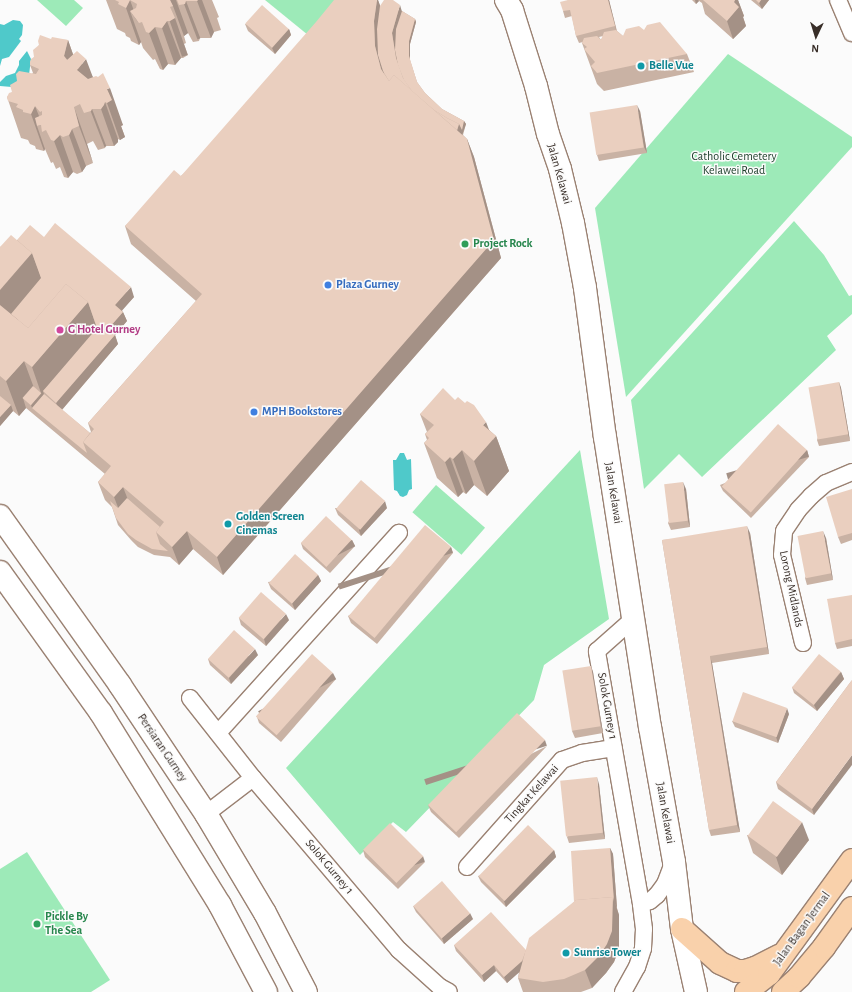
<!DOCTYPE html>
<style>
body{margin:0}
#map{position:relative;width:852px;height:992px;overflow:hidden;background:#fbfbfb;font-family:"Alegreya Sans",sans-serif}
div>[style]{position:absolute}
.green>*{inset:0;background:#9deab8;transform-origin:0 0}
.water>*{inset:0;background:#4fc9ca}
.roads{filter:drop-shadow(1px 0 #9a8172) drop-shadow(-1px 0 #9a8172) drop-shadow(0 1px #9a8172) drop-shadow(0 -1px #9a8172)}
.street>*{height:16px;margin:-8px;padding:0 8px;transform-origin:8px;border-radius:8px;background:#fff}
.secondary>*{height:22px;margin:-11px;padding:0 11px;transform-origin:11px;border-radius:11px;background:#fff}
.primary>*{height:22px;margin:-11px;padding:0 11px;transform-origin:11px;border-radius:11px;background:#f9d1ab}
.wall>*{inset:0;background:#c9b2a4}
.shaded-wall>*{inset:0;background:#a49186;transform-origin:0 0}
.building>*{inset:0;background:#eacfbf;transform-origin:0 0}
.dots>*{width:11px;height:11px;translate:-50% -50%;box-sizing:border-box;border:2px solid #fbfbfb;border-radius:50%}
span{translate:-50% -50%;white-space:nowrap;text-align:center;line-height:1.15;-webkit-text-stroke:3px #fbfbfb;paint-order:stroke}
.culture-label{font-size:12px;color:#0d838f;font-weight:700}
.left{translate:0 -50%;text-align:left}
.park-label{font-size:12px;color:#193b27}
.street-label{font-size:12px;color:#382e28}
.leisure-label{font-size:12px;color:#27864d;font-weight:700}
.shop-label{font-size:12px;color:#366cbe;font-weight:700}
.hotel-label{font-size:12px;color:#b23c85;font-weight:700}
.north{position:absolute;left:796px;top:16px;width:40px;height:40px;-webkit-text-stroke:3px #fbfbfb;paint-order:stroke;rotate:184deg;font-size:11px;font-weight:700;line-height:16px;text-align:center;color:#382e28}
.north::after{content:'';display:block;margin:auto;width:14px;height:18px;background:#382e28;clip-path:polygon(50% 0,100% 100%,50% 72%,0 100%)}
</style>
<div id="map">
<div class="green">
<div style="clip-path:polygon(37px 0,74px 0,83px 8px,66px 26px)"></div>
<div style="clip-path:polygon(265px 0,339px 0,308px 35px)"></div>
<div style="clip-path:polygon(728px 54px,852px 137px,852px 147px,626px 397px,595px 208px)"></div>
<div style="clip-path:polygon(794px 221px,824px 255px,849px 296px,852px 295px,852px 314px,827px 336px,836px 350px,702px 477px,679px 454px,644px 489px,631px 400px)"></div>
<div style="clip-path:polygon(580px 450px,609px 619px,544px 665px,534px 700px,406px 832px,393px 822px,360px 855px,286px 768px)"></div>
<div style="left:436px;top:485px;width:65px;height:36px;rotate:41deg"></div>
<div style="clip-path:polygon(27px 852px,110px 980px,91px 992px,0 992px,0 869px)"></div>
</div>
<div class="water">
<div style="clip-path:polygon(13px 20px,20px 21px,23px 25px,22px 35px,19px 39px,21px 41px,9px 57px,2px 59px,0 66px,0 24px,4px 25px)"></div>
<div style="clip-path:polygon(27px 51px,31px 59px,29px 75px,12px 87px,0 86px,0 82px,6px 76px,15px 73px,19px 65px,19px 61px)"></div>
<div style="clip-path:polygon(400px 453px,404px 453px,407px 460px,411px 459px,412px 489px,409px 490px,407px 495px,403px 497px,400px 496px,397px 491px,394px 490px,393px 460px,396px 460px)"></div>
</div>
<div class="roads">
<div class="street">
<div style="left:838px;top:0;width:36px;rotate:67deg"></div>
<div style="left:803px;top:643px;width:90px;rotate:-103.4deg"></div>
<div style="left:782px;top:555px;width:24px;rotate:-85deg"></div>
<div style="left:784px;top:531px;width:25px;rotate:-56deg"></div>
<div style="left:798px;top:510px;width:19px;rotate:-47deg"></div>
<div style="left:811px;top:496px;width:20px;rotate:-41deg"></div>
<div style="left:826px;top:483px;width:28px;rotate:-23deg"></div>
<div style="left:190px;top:698px;width:102px;rotate:51.8deg"></div>
<div style="left:253px;top:778px;width:226px;rotate:49.7deg"></div>
<div style="left:399px;top:950px;width:55px;rotate:42.1deg"></div>
<div style="left:440px;top:987px;width:10px;rotate:29deg"></div>
<div style="left:218px;top:733px;width:270px;rotate:-47.9deg"></div>
<div style="left:206px;top:814px;width:59px;rotate:-37.5deg"></div>
<div style="left:467px;top:867px;width:143px;rotate:-48.4deg"></div>
<div style="left:562px;top:760px;width:21px;rotate:-19deg"></div>
<div style="left:582px;top:753px;width:32px;rotate:-9deg"></div>
<div style="left:641px;top:904px;width:9px;rotate:-18deg"></div>
<div style="left:650px;top:901px;width:9px;rotate:-41deg"></div>
<div style="left:657px;top:895px;width:14px;rotate:-54deg"></div>
<div style="left:665px;top:884px;width:22px;rotate:-69deg"></div>
<div style="left:623px;top:992px;width:29px;rotate:-61deg"></div>
<div style="left:637px;top:967px;width:20px;rotate:-72deg"></div>
<div style="left:643px;top:948px;width:19px;rotate:-87deg"></div>
<div style="left:644px;top:929px;width:25px;rotate:-97deg"></div>
<div style="left:641px;top:904px;width:257px;rotate:-99.9deg"></div>
<div style="left:597px;top:651px;width:48px;rotate:-41.6deg"></div>
</div>
<div class="secondary">
<div style="left:506px;top:0;width:12px;rotate:59deg"></div>
<div style="left:512px;top:10px;width:80px;rotate:72.5deg"></div>
<div style="left:536px;top:86px;width:49px;rotate:76deg"></div>
<div style="left:548px;top:134px;width:37px;rotate:71deg"></div>
<div style="left:560px;top:169px;width:56px;rotate:76.5deg"></div>
<div style="left:573px;top:223px;width:66px;rotate:79.5deg"></div>
<div style="left:585px;top:288px;width:150px;rotate:82.4deg"></div>
<div style="left:605px;top:437px;width:293px;rotate:81.2deg"></div>
<div style="left:650px;top:727px;width:137px;rotate:79.9deg"></div>
<div style="left:674px;top:862px;width:67px;rotate:83.2deg"></div>
<div style="left:682px;top:929px;width:65px;rotate:77.5deg"></div>
<div style="left:0;top:516px;width:207px;rotate:54.6deg"></div>
<div style="left:120px;top:685px;width:155px;rotate:56.3deg"></div>
<div style="left:206px;top:814px;width:115px;rotate:59.2deg"></div>
<div style="left:265px;top:913px;width:89px;rotate:62.6deg"></div>
<div style="left:0;top:572px;width:173px;rotate:54.4deg"></div>
<div style="left:101px;top:713px;width:226px;rotate:58.2deg"></div>
<div style="left:220px;top:905px;width:98px;rotate:62.1deg"></div>
</div>
<div class="primary">
<div style="left:682px;top:929px;width:51px;rotate:41.8deg"></div>
<div style="left:720px;top:963px;width:19px;rotate:25deg"></div>
<div style="left:737px;top:971px;width:8px"></div>
<div style="left:745px;top:971px;width:10px;rotate:-17deg"></div>
<div style="left:755px;top:968px;width:27px;rotate:-27deg"></div>
<div style="left:746px;top:992px;width:29px;rotate:-38deg"></div>
<div style="left:769px;top:974px;width:141px;rotate:-53.9deg"></div>
<div style="left:783px;top:992px;width:22px;rotate:-43deg"></div>
<div style="left:799px;top:977px;width:39px;rotate:-50deg"></div>
<div style="left:824px;top:947px;width:48px;rotate:-54.3deg"></div>
</div>
</div>
<div class="wall">
<div style="clip-path:polygon(106px 0,212px 0,219px 17px,217px 18px,221px 30px,214px 32px,211px 38px,200px 38px,199px 41px,193px 42px,188px 33px,184px 36px,186px 43px,184px 44px,188px 55px,183px 58px,181px 58px,175px 65px,168px 64px,163px 70px,160px 69px,155px 59px,153px 60px,143px 48px,141px 42px,139px 45px,131px 41px,130px 38px,126px 36px,125px 33px,117px 29px)"></div>
<div style="clip-path:polygon(378px 0,380px 6px,402px 11px,415px 19px,416px 22px,410px 44px,410px 60px,417px 82px,425px 93px,442px 109px,464px 121px,466px 124px,463px 135px,467px 139px,474px 157px,501px 258px,223px 575px,193px 549px,179px 565px,170px 557px,154px 555px,138px 547px,131px 540px,118px 525px,112px 507px,105px 500px,98px 482px,105px 474px,26px 408px,19px 416px,13px 411px,0 426px,0 247px,17px 240px,44px 237px,134px 297px,122px 310px,127px 321px,115px 335px,118px 344px,62px 410px,90px 433px,91px 432px,88px 423px,196px 301px,131px 244px,125px 226px)"></div>
<div style="clip-path:polygon(evenodd,568px 0,609px 0,617px 31px,623px 36px,644px 30px,687px 54px,694px 72px,604px 91px,597px 84px,582px 43px,583px 42px,579px 43px,576px 36px,572px 16px,565px 18px,563px 11px,568px 0,603px 36px,601px 40px,599px 37px,603px 36px)"></div>
<div style="clip-path:polygon(692px 0,738px 0,744px 16px,743px 17px,746px 26px,733px 39px,705px 14px,702px 3px,699px 1px,696px 4px)"></div>
<div style="clip-path:polygon(751px 0,769px 0,762px 9px)"></div>
<div style="clip-path:polygon(245px 24px,289px 29px,291px 35px,275px 54px,248px 31px)"></div>
<div style="clip-path:polygon(51px 39px,68px 40px,73px 54px,93px 77px,123px 125px,121px 126px,125px 137px,120px 140px,118px 139px,118px 142px,114px 146px,106px 146px,105px 148px,98px 150px,93px 141px,87px 144px,93px 163px,86px 166px,82px 172px,77px 174px,73px 172px,68px 178px,64px 177px,60px 167px,56px 169px,53px 162px,51px 163px,45px 149px,44px 151px,36px 149px,35px 146px,30px 144px,28px 140px,21px 138px,7px 97px,33px 73px,30px 65px,34px 57px,39px 45px)"></div>
<div style="clip-path:polygon(640px 111px,647px 153px,599px 161px,597px 155px)"></div>
<div style="clip-path:polygon(839px 382px,841px 388px,850px 441px,819px 446px,817px 440px)"></div>
<div style="clip-path:polygon(455px 400px,496px 436px,509px 471px,487px 496px,474px 485px,466px 494px,463px 492px,458px 497px,437px 478px,424px 443px,427px 440px,425px 434px,427px 432px,420px 414px)"></div>
<div style="clip-path:polygon(807px 450px,809px 457px,751px 518px,723px 491px,720px 485px)"></div>
<div style="clip-path:polygon(686px 489px,690px 527px,671px 530px,668px 523px)"></div>
<div style="clip-path:polygon(852px 489px,852px 540px,841px 544px,838px 537px)"></div>
<div style="clip-path:polygon(335px 508px,387px 508px,361px 536px,338px 515px)"></div>
<div style="clip-path:polygon(750px 533px,769px 654px,712px 663px,740px 832px,711px 836px,709px 830px,662px 540px)"></div>
<div style="clip-path:polygon(826px 538px,833px 580px,807px 585px,805px 578px)"></div>
<div style="clip-path:polygon(352px 540px,355px 546px,330px 573px,303px 549px,301px 543px)"></div>
<div style="clip-path:polygon(451px 547px,453px 553px,377px 644px,351px 623px,348px 616px)"></div>
<div style="clip-path:polygon(318px 575px,321px 581px,295px 610px,271px 589px,268px 582px)"></div>
<div style="clip-path:polygon(852px 595px,852px 646px,837px 649px,835px 643px)"></div>
<div style="clip-path:polygon(239px 618px,289px 620px,266px 646px,241px 625px)"></div>
<div style="clip-path:polygon(258px 655px,231px 684px,210px 665px,208px 659px)"></div>
<div style="clip-path:polygon(591px 666px,593px 672px,603px 733px,575px 738px,572px 731px)"></div>
<div style="clip-path:polygon(841px 672px,844px 679px,817px 711px,794px 693px,792px 687px)"></div>
<div style="clip-path:polygon(336px 679px,281px 742px,259px 723px,257px 717px)"></div>
<div style="clip-path:polygon(852px 680px,814px 815px,778px 789px,776px 782px)"></div>
<div style="clip-path:polygon(789px 714px,778px 743px,735px 727px,732px 721px)"></div>
<div style="clip-path:polygon(547px 746px,459px 838px,431px 812px,428px 805px)"></div>
<div style="clip-path:polygon(599px 784px,605px 839px,569px 843px,567px 837px)"></div>
<div style="clip-path:polygon(747px 835px,809px 840px,782px 875px,753px 853px)"></div>
<div style="clip-path:polygon(610px 848px,613px 854px,617px 908px,619px 915px,619px 949px,614px 962px,606px 973px,592px 988px,581px 992px,523px 992px,518px 978px,519px 972px,507px 983px,496px 971px,484px 982px,456px 951px,454px 945px,526px 950px,574px 902px)"></div>
<div style="clip-path:polygon(363px 850px,425px 862px,398px 889px,365px 857px)"></div>
<div style="clip-path:polygon(554px 850px,556px 857px,506px 907px,481px 882px,478px 876px)"></div>
<div style="clip-path:polygon(413px 906px,473px 919px,444px 944px,416px 912px)"></div>
</div>
<div class="shaded-wall">
<div style="clip-path:polygon(130px 0,138px 22px,130px 11px,141px 42px,139px 45px,126px 8px)"></div>
<div style="clip-path:polygon(170px 0,176px 0,188px 33px,184px 36px,173px 6px)"></div>
<div style="clip-path:polygon(198px 0,202px 0,214px 32px,211px 38px,197px 1px)"></div>
<div style="clip-path:polygon(377px 0,378px 0,384px 16px,384px 77px,381px 69px,375px 46px,374px 21px)"></div>
<div style="clip-path:polygon(608px 0,609px 0,617px 33px,615px 26px)"></div>
<div style="clip-path:polygon(695px 0,698px 0,699px 1px,696px 4px)"></div>
<div style="clip-path:polygon(735px 0,738px 0,744px 16px,743px 17px,746px 26px,733px 39px,727px 21px,734px 2px)"></div>
<div style="clip-path:polygon(761px 0,769px 0,762px 9px,759px 3px)"></div>
<div style="left:186px;top:1px;width:40px;height:3px;rotate:69deg"></div>
<div style="clip-path:polygon(400px 5px,403px 15px,399px 68px,396px 58px,392px 33px)"></div>
<div style="left:175px;top:18px;width:39px;height:6px;rotate:71deg"></div>
<div style="clip-path:polygon(415px 19px,416px 22px,410px 44px,410px 60px,409px 56px,409px 41px)"></div>
<div style="clip-path:polygon(167px 21px,181px 58px,175px 65px,162px 28px)"></div>
<div style="clip-path:polygon(155px 27px,168px 64px,163px 70px,149px 33px)"></div>
<div style="clip-path:polygon(289px 29px,291px 35px,275px 54px,272px 48px)"></div>
<div style="clip-path:polygon(68px 40px,78px 69px,86px 59px,100px 96px,64px 56px)"></div>
<div style="clip-path:polygon(110px 88px,123px 125px,121px 126px,125px 137px,120px 140px,107px 103px,107px 89px)"></div>
<div style="clip-path:polygon(105px 102px,118px 139px,118px 142px,114px 146px,101px 109px)"></div>
<div style="clip-path:polygon(637px 105px,640px 111px,647px 153px,644px 147px)"></div>
<div style="clip-path:polygon(35px 106px,45px 131px,41px 125px,37px 126px,45px 149px,44px 151px,31px 114px)"></div>
<div style="clip-path:polygon(74px 107px,87px 144px,93px 163px,79px 126px)"></div>
<div style="left:92px;top:109px;width:40px;height:2px;rotate:69deg"></div>
<div style="clip-path:polygon(464px 121px,466px 124px,459px 144px,456px 135px,459px 124px)"></div>
<div style="clip-path:polygon(72px 129px,86px 166px,82px 172px,69px 135px)"></div>
<div style="clip-path:polygon(60px 135px,73px 172px,68px 178px,54px 141px)"></div>
<div style="clip-path:polygon(467px 139px,474px 157px,501px 258px,223px 575px,217px 557px)"></div>
<div style="clip-path:polygon(32px 253px,45px 288px,9px 330px,0 318px,0 283px)"></div>
<div style="clip-path:polygon(131px 287px,134px 297px,119px 314px,115px 305px)"></div>
<div style="clip-path:polygon(88px 302px,100px 337px,43px 391px,46px 401px,32px 408px,31px 405px,41px 393px,32px 367px)"></div>
<div style="clip-path:polygon(123px 312px,127px 321px,115px 335px,118px 344px,60px 412px,56px 403px,108px 329px)"></div>
<div style="clip-path:polygon(24px 361px,37px 396px,23px 398px,26px 408px,19px 416px,6px 381px)"></div>
<div style="clip-path:polygon(839px 382px,841px 388px,850px 441px,848px 434px)"></div>
<div style="clip-path:polygon(11px 405px,13px 411px,0 426px,0 417px)"></div>
<div style="clip-path:polygon(486px 422px,493px 440px,496px 436px,509px 471px,487px 496px,474px 461px,483px 425px)"></div>
<div style="clip-path:polygon(462px 450px,474px 485px,466px 494px,453px 459px)"></div>
<div style="left:807px;top:450px;width:7px;height:84px;rotate:74deg"></div>
<div style="clip-path:polygon(450px 457px,463px 492px,458px 497px,445px 462px)"></div>
<div style="clip-path:polygon(683px 482px,686px 489px,690px 527px,688px 521px)"></div>
<div style="clip-path:polygon(123px 487px,130px 505px,121px 515px,114px 497px)"></div>
<div style="clip-path:polygon(385px 501px,387px 508px,361px 536px,359px 530px)"></div>
<div style="clip-path:polygon(747px 526px,750px 533px,769px 654px,767px 647px)"></div>
<div style="clip-path:polygon(187px 531px,193px 549px,179px 565px,172px 547px)"></div>
<div style="clip-path:polygon(823px 531px,826px 538px,833px 580px,831px 573px)"></div>
<div style="left:352px;top:540px;width:7px;height:37px;rotate:63deg"></div>
<div style="left:451px;top:547px;width:6px;height:119px;rotate:72deg"></div>
<div style="clip-path:polygon(318px 575px,321px 581px,295px 610px,292px 603px)"></div>
<div style="clip-path:polygon(286px 614px,289px 620px,266px 646px,264px 639px)"></div>
<div style="clip-path:polygon(255px 649px,258px 655px,231px 684px,229px 678px)"></div>
<div style="clip-path:polygon(710px 656px,712px 663px,740px 832px,737px 825px)"></div>
<div style="clip-path:polygon(591px 666px,593px 672px,603px 733px,601px 726px)"></div>
<div style="clip-path:polygon(841px 672px,844px 679px,817px 711px,814px 705px)"></div>
<div style="left:333px;top:673px;width:7px;height:84px;rotate:63deg"></div>
<div style="clip-path:polygon(787px 708px,789px 714px,778px 743px,776px 737px)"></div>
<div style="left:545px;top:740px;width:6px;height:127px;rotate:72deg"></div>
<div style="clip-path:polygon(852px 755px,852px 765px,814px 815px,812px 809px)"></div>
<div style="clip-path:polygon(597px 777px,599px 784px,605px 839px,603px 833px)"></div>
<div style="clip-path:polygon(802px 822px,809px 840px,782px 875px,776px 857px)"></div>
<div style="clip-path:polygon(610px 848px,613px 854px,617px 908px,614px 902px)"></div>
<div style="clip-path:polygon(554px 850px,556px 857px,506px 907px,504px 901px)"></div>
<div style="left:423px;top:856px;width:6px;height:38px;rotate:72deg"></div>
<div style="clip-path:polygon(613px 897px,619px 915px,619px 949px,614px 962px,606px 973px,592px 988px,585px 970px)"></div>
<div style="clip-path:polygon(470px 913px,473px 919px,444px 944px,442px 938px)"></div>
<div style="clip-path:polygon(530px 954px,532px 961px,507px 983px,504px 977px)"></div>
<div style="clip-path:polygon(494px 965px,496px 971px,484px 982px,482px 975px)"></div>
</div>
<div class="building">
<div style="clip-path:polygon(115px 0,170px 0,173px 6px,170px 7px,175px 18px,170px 21px,167px 21px,162px 28px,155px 27px,149px 33px,146px 32px,142px 22px,139px 23px,130px 11px,136px 8px,137px 4px,130px 0,126px 8px,118px 4px,119px 2px)"></div>
<div style="clip-path:polygon(177px 0,198px 0,197px 1px,186px 1px,185px 4px,179px 5px)"></div>
<div style="clip-path:polygon(334px 0,377px 0,374px 21px,375px 46px,381px 69px,389px 81px,394px 75px,467px 139px,494px 240px,217px 557px,187px 531px,172px 547px,156px 532px,164px 522px,123px 487px,114px 497px,98px 482px,111px 466px,83px 442px,94px 429px,88px 423px,202px 294px,125px 226px,174px 170px,181px 176px,316px 22px)"></div>
<div style="clip-path:polygon(384px 0,393px 0,400px 5px,392px 33px,396px 58px,403px 78px,412px 91px,394px 75px,389px 81px,383px 71px,378px 55px,377px 29px,380px 6px)"></div>
<div style="clip-path:polygon(568px 0,608px 0,615px 26px,576px 36px,570px 10px,563px 11px,560px 2px)"></div>
<div style="clip-path:polygon(703px 0,735px 0,734px 2px,739px 7px,727px 21px)"></div>
<div style="clip-path:polygon(756px 0,761px 0,759px 3px)"></div>
<div style="left:262px;top:5px;width:36px;height:25px;rotate:42deg"></div>
<div style="clip-path:polygon(402px 11px,415px 19px,409px 41px,409px 56px,417px 82px,425px 93px,442px 109px,464px 121px,462px 130px,459px 124px,447px 118px,434px 110px,412px 91px,404px 80px,398px 65px,395px 50px,396px 29px)"></div>
<div style="clip-path:polygon(660px 22px,687px 54px,597px 73px,591px 66px,595px 62px,584px 49px,587px 47px,582px 43px,584px 38px,597px 36px,601px 40px,604px 32px,616px 30px,623px 36px,626px 29px,639px 26px,644px 30px,647px 25px)"></div>
<div style="clip-path:polygon(40px 35px,51px 39px,52px 37px,68px 40px,64px 56px,67px 60px,77px 51px,86px 59px,77px 70px,88px 79px,96px 76px,98px 77px,103px 73px,110px 88px,107px 89px,112px 100px,107px 103px,105px 102px,104px 105px,101px 109px,92px 109px,91px 111px,84px 113px,80px 104px,74px 107px,79px 126px,72px 129px,69px 135px,63px 137px,60px 135px,54px 141px,51px 140px,46px 130px,42px 132px,41px 125px,37px 126px,35px 118px,42px 115px,42px 111px,40px 112px,35px 106px,31px 114px,23px 112px,23px 110px,16px 107px,18px 104px,8px 101px,7px 97px,9px 93px,12px 92px,10px 85px,17px 81px,16px 74px,19px 71px,36px 74px,39px 69px,30px 65px,30px 62px,31px 59px,34px 57px,33px 50px,39px 45px,38px 41px)"></div>
<div style="left:637px;top:105px;width:43px;height:48px;rotate:81deg"></div>
<div style="clip-path:polygon(434px 110px,447px 118px,459px 124px,457px 130px)"></div>
<div style="clip-path:polygon(55px 223px,131px 287px,115px 305px,123px 312px,108px 329px,115px 335px,56px 403px,43px 391px,97px 328px,88px 302px,66px 284px,28px 328px,11px 314px,41px 278px,32px 253px,17px 240px,30px 225px,44px 237px)"></div>
<div style="clip-path:polygon(11px 235px,32px 253px,0 290px,0 247px)"></div>
<div style="clip-path:polygon(66px 284px,88px 302px,32px 367px,24px 361px,6px 381px,0 376px,0 305px,28px 328px)"></div>
<div style="left:839px;top:382px;width:53px;height:31px;rotate:80deg"></div>
<div style="left:33px;top:386px;width:11px;height:16px;rotate:41deg"></div>
<div style="clip-path:polygon(443px 388px,455px 400px,458px 397px,465px 403px,467px 401px,474px 405px,486px 422px,483px 425px,496px 436px,474px 461px,462px 450px,453px 459px,450px 457px,445px 462px,424px 443px,429px 438px,425px 434px,434px 425px,420px 414px)"></div>
<div style="clip-path:polygon(44px 394px,90px 433px,83px 442px,87px 453px,32px 408px)"></div>
<div style="clip-path:polygon(0 396px,11px 405px,0 417px)"></div>
<div style="left:778px;top:424px;width:39px;height:84px;rotate:42deg"></div>
<div style="left:361px;top:480px;width:32px;height:38px;rotate:41deg"></div>
<div style="left:683px;top:482px;width:39px;height:19px;rotate:83deg"></div>
<div style="clip-path:polygon(852px 489px,852px 533px,838px 537px,826px 497px)"></div>
<div style="clip-path:polygon(127px 498px,160px 527px,156px 532px,160px 544px,168px 551px,152px 549px,136px 540px,128px 534px,116px 518px,110px 501px,118px 508px)"></div>
<div style="left:326px;top:516px;width:35px;height:37px;rotate:43deg"></div>
<div style="left:425px;top:525px;width:34px;height:119px;rotate:40deg"></div>
<div style="clip-path:polygon(747px 526px,767px 647px,710px 656px,737px 825px,709px 830px,662px 540px)"></div>
<div style="left:823px;top:531px;width:43px;height:26px;rotate:79deg"></div>
<div style="left:295px;top:554px;width:31px;height:39px;rotate:42deg"></div>
<div style="left:261px;top:592px;width:33px;height:34px;rotate:41deg"></div>
<div style="clip-path:polygon(852px 595px,852px 639px,835px 643px,827px 599px)"></div>
<div style="left:234px;top:630px;width:28px;height:39px;rotate:42deg"></div>
<div style="left:312px;top:654px;width:28px;height:84px;rotate:42deg"></div>
<div style="left:819px;top:654px;width:28px;height:43px;rotate:39deg"></div>
<div style="left:591px;top:666px;width:61px;height:29px;rotate:81deg"></div>
<div style="clip-path:polygon(852px 680px,852px 755px,812px 809px,776px 782px)"></div>
<div style="left:743px;top:692px;width:47px;height:31px;rotate:20deg"></div>
<div style="left:517px;top:713px;width:39px;height:128px;rotate:44deg"></div>
<div style="left:597px;top:777px;width:56px;height:37px;rotate:84deg"></div>
<div style="left:773px;top:801px;width:36px;height:43px;rotate:36deg"></div>
<div style="left:390px;top:823px;width:47px;height:38px;rotate:45deg"></div>
<div style="left:528px;top:825px;width:36px;height:71px;rotate:44deg"></div>
<div style="clip-path:polygon(610px 848px,614px 902px,613px 897px,576px 900px,574px 902px,571px 851px)"></div>
<div style="left:442px;top:881px;width:43px;height:38px;rotate:49deg"></div>
<div style="clip-path:polygon(613px 897px,612px 931px,607px 944px,600px 955px,585px 970px,564px 979px,543px 982px,518px 978px,529px 938px,576px 900px)"></div>
<div style="clip-path:polygon(491px 912px,526px 950px,522px 961px,504px 977px,494px 965px,482px 975px,454px 945px)"></div>
</div>
<div class="dots">
<div style="left:641px;top:66px;background:#0f9aa8"></div>
<div style="left:465px;top:244px;background:#2e9e5b"></div>
<div style="left:328px;top:285px;background:#3f7fe0"></div>
<div style="left:60px;top:330px;background:#d1479c"></div>
<div style="left:254px;top:412px;background:#3f7fe0"></div>
<div style="left:228px;top:524px;background:#0f9aa8"></div>
<div style="left:37px;top:924px;background:#2e9e5b"></div>
<div style="left:566px;top:953px;background:#0f9aa8"></div>
</div>
<div class="culture-label">
<span class="left" style="left:649px;top:66px">Belle Vue</span>
<span class="left" style="left:236px;top:524px">Golden Screen<br>Cinemas</span>
<span class="left" style="left:574px;top:953px">Sunrise Tower</span>
</div>
<div class="park-label">
<span style="left:734px;top:164px">Catholic Cemetery<br>Kelawei Road</span>
</div>
<div class="street-label">
<span style="left:559px;top:174px;rotate:74deg">Jalan Kelawai</span>
<span style="left:613px;top:493px;rotate:81deg">Jalan Kelawai</span>
<span style="left:791px;top:589px;rotate:78deg">Lorong Midlands</span>
<span style="left:607px;top:706px;rotate:80deg">Solok Gurney 1</span>
<span style="left:162px;top:748px;rotate:56deg">Persiaran Gurney</span>
<span style="left:532px;top:794px;rotate:-48deg">Tingkat Kelawai</span>
<span style="left:665px;top:813px;rotate:80deg">Jalan Kelawai</span>
<span style="left:329px;top:867px;rotate:50deg">Solok Gurney 1</span>
<span style="left:802px;top:929px;rotate:-54deg">Jalan Bagan Jermal</span>
</div>
<div class="leisure-label">
<span class="left" style="left:473px;top:244px">Project Rock</span>
<span class="left" style="left:45px;top:924px">Pickle By<br>The Sea</span>
</div>
<div class="shop-label">
<span class="left" style="left:336px;top:285px">Plaza Gurney</span>
<span class="left" style="left:262px;top:412px">MPH Bookstores</span>
</div>
<div class="hotel-label">
<span class="left" style="left:68px;top:330px">G Hotel Gurney</span>
</div>
<div class="north">N</div>
</div>
